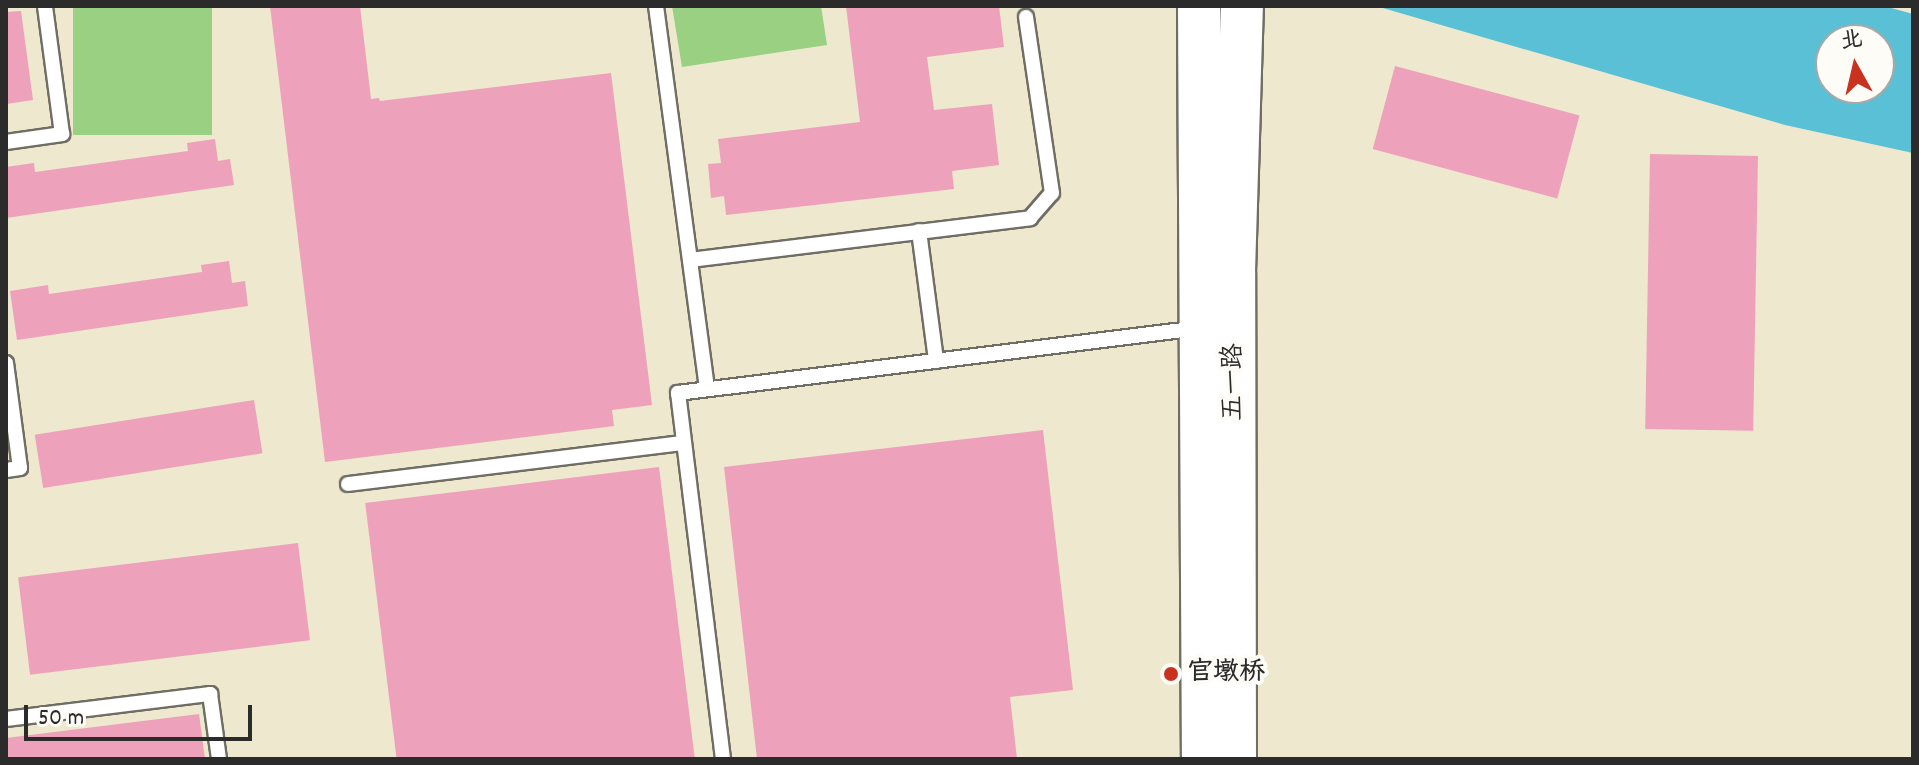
<!DOCTYPE html>
<meta charset="utf-8">
<style>
body{margin:0}
#map{position:relative;width:1919px;height:765px;overflow:hidden;background:#ede8ce;font-family:Dekko,"LXGW WenKai TC",sans-serif}
div>[style]{position:absolute}
.green>*{inset:0;background:#99d082;transform-origin:0 0}
.water>*{inset:0;background:#59c0d6}
.building>*{inset:0;background:#eea1bb;transform-origin:0 0}
.roads{filter:drop-shadow(2px 0 #6f6d64) drop-shadow(-2px 0 #6f6d64) drop-shadow(0 2px #6f6d64) drop-shadow(0 -2px #6f6d64)}
.service>*{height:14px;margin:-7px;padding:0 7px;transform-origin:7px;border-radius:7px;background:#fff}
.secondary>*{height:42px;margin:-21px;padding:0 21px;transform-origin:21px;border-radius:21px;background:#fff}
.dots>*{width:22px;height:22px;translate:-50% -50%;box-sizing:border-box;border:4px solid #fdfcf7;border-radius:50%}
span{translate:-50% -50%;white-space:nowrap;text-align:center;line-height:1.15;-webkit-text-stroke:8px #fdfcf7;paint-order:stroke}
.street-label{font-size:26px;color:#2b2b2b}
.poi-label{font-size:26px;color:#2b2b2b;font-weight:700}
.left{translate:0 -50%;text-align:left}
.frame{position:absolute;inset:0;border:8px solid #2b2b2b;pointer-events:none}
.north{position:absolute;left:1815px;top:24px;width:80px;height:80px;box-sizing:border-box;background:#fdfcf7;border:2px solid #a9a8a5;border-radius:50%;rotate:352deg;font-size:22px;font-weight:700;line-height:32px;text-align:center;color:#2b2b2b}
.north::after{content:'';display:block;margin:auto;width:28px;height:36px;background:#c8321e;clip-path:polygon(50% 0,100% 100%,50% 72%,0 100%)}
.scale{position:absolute;left:24px;top:705px;width:228px;height:36px;box-sizing:border-box;border:4px solid #2b2b2b;border-top:0;padding-left:10px;font-size:24px;line-height:28px;white-space:nowrap;color:#2b2b2b;-webkit-text-stroke:6px #fdfcf7;paint-order:stroke}
</style>
<div id="map">
<div class="green">
<div style="left:73px;top:6px;width:139px;height:129px"></div>
<div style="clip-path:polygon(672px 6px,821px 6px,827px 45px,682px 67px)"></div>
</div>
<div class="water">
<div style="clip-path:polygon(evenodd,1376px 6px,1884px 6px,1913px 14px,1913px 153px,1785px 125px,1376px 6px,1831px 40px,1879px 40px,1879px 88px,1831px 88px,1831px 40px)"></div>
</div>
<div class="building">
<div style="clip-path:polygon(270px 6px,360px 6px,371px 99px,379px 98px,380px 101px,611px 73px,652px 405px,612px 410px,614px 426px,325px 462px)"></div>
<div style="clip-path:polygon(846px 6px,999px 6px,1004px 47px,927px 57px,934px 110px,992px 104px,999px 165px,952px 171px,954px 189px,726px 215px,724px 196px,711px 198px,708px 164px,721px 163px,718px 139px,860px 122px)"></div>
<div style="clip-path:polygon(21px 11px,33px 100px,6px 104px,6px 12px)"></div>
<div style="left:1395px;top:66px;width:191px;height:86px;rotate:15deg"></div>
<div style="clip-path:polygon(215px 139px,218px 161px,230px 159px,234px 185px,6px 218px,6px 167px,34px 163px,35px 172px,188px 151px,187px 143px)"></div>
<div style="left:1650px;top:154px;width:108px;height:275px;rotate:1deg"></div>
<div style="clip-path:polygon(229px 261px,232px 283px,245px 281px,248px 306px,17px 340px,10px 291px,48px 285px,49px 294px,202px 272px,201px 265px)"></div>
<div style="left:254px;top:400px;width:54px;height:222px;rotate:81deg"></div>
<div style="clip-path:polygon(1043px 430px,1073px 690px,1010px 697px,1017px 759px,757px 759px,724px 467px)"></div>
<div style="left:659px;top:467px;width:294px;height:296px;rotate:83deg"></div>
<div style="left:298px;top:543px;width:98px;height:282px;rotate:83deg"></div>
<div style="clip-path:polygon(199px 714px,205px 759px,6px 759px,6px 738px)"></div>
</div>
<div class="roads">
<div class="service">
<div style="left:656px;top:6px;width:386px;rotate:82.4deg"></div>
<div style="left:6px;top:142px;width:57px;rotate:-8.1deg"></div>
<div style="left:62px;top:134px;width:129px;rotate:-97.6deg"></div>
<div style="left:919px;top:231px;width:131px;rotate:82.5deg"></div>
<div style="left:690px;top:260px;width:343px;rotate:-7deg"></div>
<div style="left:1030px;top:218px;width:33px;rotate:-49deg"></div>
<div style="left:1052px;top:193px;width:178px;rotate:-98.4deg"></div>
<div style="left:6px;top:363px;width:106px;rotate:82.4deg"></div>
<div style="left:20px;top:468px;width:14px;rotate:172deg"></div>
<div style="left:348px;top:484px;width:338px;rotate:-7deg"></div>
<div style="left:6px;top:719px;width:206px;rotate:-7deg"></div>
<div style="left:210px;top:694px;width:66px;rotate:82.1deg"></div>
<div style="left:723px;top:759px;width:369px;rotate:-97deg"></div>
<div style="left:678px;top:393px;width:525px;rotate:-7.11deg"></div>
</div>
<div class="secondary">
<div style="left:1199px;top:6px;width:753px;rotate:89.7deg"></div>
<div style="left:1235px;top:759px;width:487px;rotate:-90.1deg"></div>
<div style="left:1234px;top:272px;width:266px;rotate:-88.3deg"></div>
</div>
</div>
<div class="dots">
<div style="left:1171px;top:674px;background:#c8321e"></div>
</div>
<div class="street-label">
<span style="left:1235px;top:382px;rotate:-90deg">五一路</span>
</div>
<div class="poi-label">
<span class="left" style="left:1187px;top:674px">官墩桥</span>
</div>
<div class="frame"></div>
<div class="north">北</div>
<div class="scale">50 m</div>
</div>
